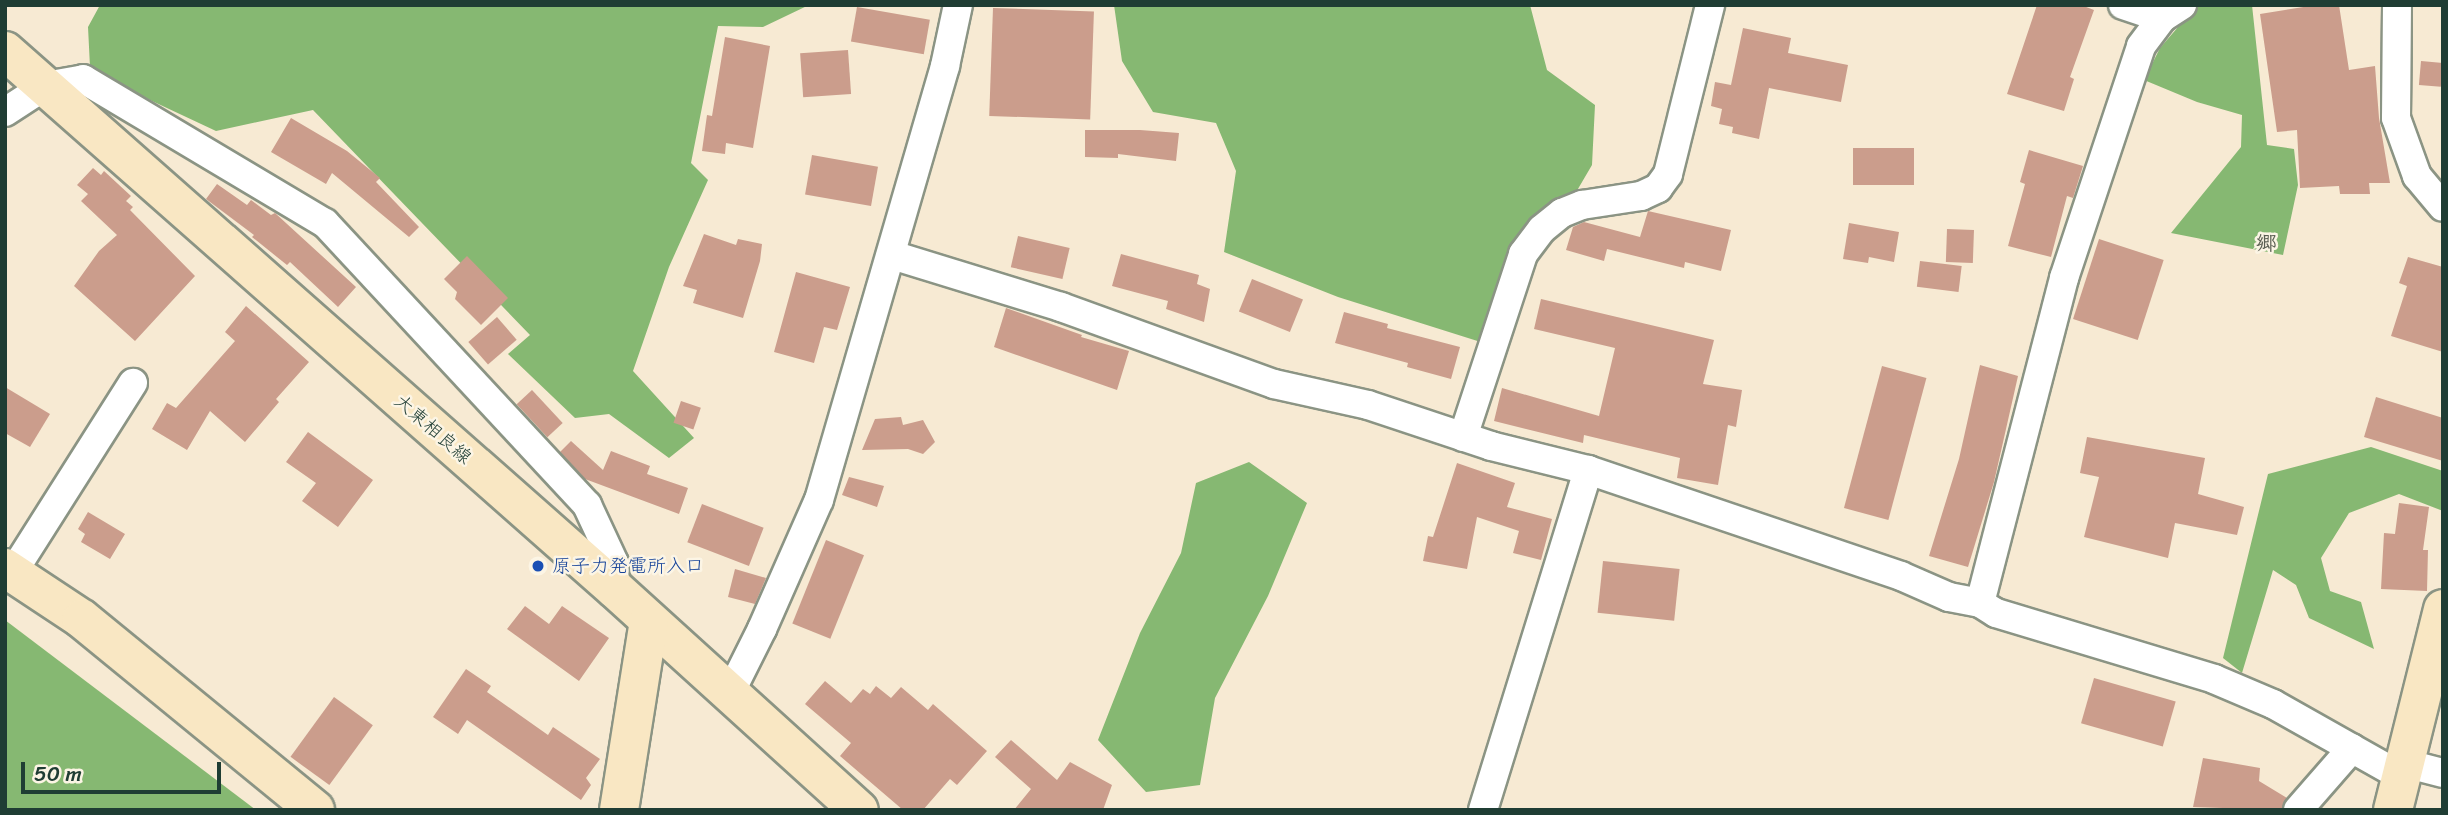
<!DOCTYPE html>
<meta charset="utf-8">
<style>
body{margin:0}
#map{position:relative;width:2448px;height:815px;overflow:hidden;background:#f7ead3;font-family:Sriracha,"Klee One",sans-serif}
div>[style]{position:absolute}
.forest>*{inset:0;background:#86b872}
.building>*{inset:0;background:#cb9d8c;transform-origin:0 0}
.roads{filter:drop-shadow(2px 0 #8b9484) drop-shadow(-2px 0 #8b9484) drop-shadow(0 2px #8b9484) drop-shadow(0 -2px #8b9484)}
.street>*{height:28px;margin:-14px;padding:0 14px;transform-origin:14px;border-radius:14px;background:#fff}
.secondary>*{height:38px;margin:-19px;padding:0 19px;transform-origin:19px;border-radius:19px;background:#f9e7c3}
.dots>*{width:19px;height:19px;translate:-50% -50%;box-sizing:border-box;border:4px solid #fcf5e5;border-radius:50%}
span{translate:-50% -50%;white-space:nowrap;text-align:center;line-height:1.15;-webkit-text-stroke:5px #fcf5e5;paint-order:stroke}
.street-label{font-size:19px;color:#1f3d34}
.transit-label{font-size:19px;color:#164399}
.left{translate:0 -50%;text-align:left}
.neighbourhood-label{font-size:21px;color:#5b5f53;font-weight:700}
.frame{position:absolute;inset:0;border:7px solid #1f3d34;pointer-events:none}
.scale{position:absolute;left:21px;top:762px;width:200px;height:32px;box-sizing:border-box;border:4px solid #1f3d34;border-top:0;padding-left:9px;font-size:21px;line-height:24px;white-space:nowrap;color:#1f3d34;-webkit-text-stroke:5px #fcf5e5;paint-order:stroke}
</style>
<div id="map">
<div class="forest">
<div style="clip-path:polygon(100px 5px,809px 5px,763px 27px,718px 26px,691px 163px,708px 180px,669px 267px,633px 371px,694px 438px,669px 458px,609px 414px,575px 418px,508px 354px,530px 335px,313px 110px,216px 131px,152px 101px,90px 67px,88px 27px)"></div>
<div style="clip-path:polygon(1114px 5px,1530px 5px,1547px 70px,1595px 105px,1592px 165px,1487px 344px,1338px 297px,1224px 252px,1236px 171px,1216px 123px,1153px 112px,1122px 61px)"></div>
<div style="clip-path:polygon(2197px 5px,2252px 5px,2267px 145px,2294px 149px,2298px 185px,2283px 255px,2171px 233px,2241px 147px,2242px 115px,2197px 102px,2144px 80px,2160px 48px)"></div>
<div style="clip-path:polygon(2371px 447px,2443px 471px,2443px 511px,2399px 494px,2349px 513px,2321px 558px,2330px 591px,2361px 602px,2374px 649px,2309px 618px,2296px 585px,2273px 570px,2242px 673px,2223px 658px,2268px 474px)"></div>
<div style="clip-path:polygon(1249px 462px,1307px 503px,1268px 596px,1215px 698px,1200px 785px,1146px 792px,1098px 740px,1140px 633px,1181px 553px,1196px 483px)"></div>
<div style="clip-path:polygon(5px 620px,256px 810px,5px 810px)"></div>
</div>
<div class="building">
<div style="clip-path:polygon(2037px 5px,2081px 5px,2094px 10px,2070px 77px,2074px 79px,2064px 111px,2007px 94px)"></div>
<div style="clip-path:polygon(2316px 5px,2339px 5px,2349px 70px,2375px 66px,2379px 118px,2390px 183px,2369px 183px,2370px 194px,2340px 194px,2339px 186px,2300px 188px,2297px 130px,2277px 132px,2260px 14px)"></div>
<div style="left:857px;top:7px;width:74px;height:35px;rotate:10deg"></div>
<div style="left:993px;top:8px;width:101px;height:108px;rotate:2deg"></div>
<div style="clip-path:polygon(1743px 28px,1791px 38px,1788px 53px,1848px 65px,1841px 102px,1769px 88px,1759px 139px,1732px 133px,1733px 127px,1719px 124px,1722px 109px,1711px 106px,1715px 82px,1731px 85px)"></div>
<div style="clip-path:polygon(725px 37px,770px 46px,753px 148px,726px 143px,725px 154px,702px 151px,707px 115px,712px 116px)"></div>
<div style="left:848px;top:50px;width:44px;height:48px;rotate:86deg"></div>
<div style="left:2421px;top:61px;width:22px;height:24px;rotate:5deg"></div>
<div style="clip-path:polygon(291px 118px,347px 151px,380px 178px,376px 182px,419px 227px,409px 237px,332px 173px,326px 184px,271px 152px)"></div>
<div style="clip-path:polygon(1085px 130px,1140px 130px,1179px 133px,1176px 161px,1118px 154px,1118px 158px,1085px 157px)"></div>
<div style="left:1853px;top:148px;width:61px;height:37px"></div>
<div style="clip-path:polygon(2029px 150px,2083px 166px,2073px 198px,2067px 196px,2051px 257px,2008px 246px,2025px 184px,2020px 182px)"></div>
<div style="left:812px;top:155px;width:67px;height:40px;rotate:10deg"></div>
<div style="clip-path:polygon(93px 168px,101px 175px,104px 171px,131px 196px,126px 201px,133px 207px,130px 210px,195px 276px,135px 341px,74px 286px,99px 251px,117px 235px,81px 201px,88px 194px,77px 185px)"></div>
<div style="clip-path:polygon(217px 184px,247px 205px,251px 200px,271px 215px,275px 213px,356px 287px,338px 307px,290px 262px,287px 265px,252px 237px,254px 235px,206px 199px)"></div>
<div style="clip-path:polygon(1648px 211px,1731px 230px,1721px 271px,1685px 262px,1684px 268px,1607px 249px,1604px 261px,1566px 250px,1573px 227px,1584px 222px,1640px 237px)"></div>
<div style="clip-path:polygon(1849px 223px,1899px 232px,1894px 262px,1869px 257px,1868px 263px,1843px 259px)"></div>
<div style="left:1947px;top:229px;width:27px;height:33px;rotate:2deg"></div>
<div style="clip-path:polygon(704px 234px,736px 245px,738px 239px,762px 244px,760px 261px,743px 318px,693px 303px,697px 290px,683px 286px)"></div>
<div style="left:1018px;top:236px;width:53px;height:32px;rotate:13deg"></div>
<div style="left:2099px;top:239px;width:68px;height:84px;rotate:18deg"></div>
<div style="clip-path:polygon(1121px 254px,1199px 275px,1197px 284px,1210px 289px,1204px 322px,1166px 309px,1168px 301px,1112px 286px)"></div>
<div style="clip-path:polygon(467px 256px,508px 298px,481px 325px,455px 299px,457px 292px,444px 279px)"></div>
<div style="clip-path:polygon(2408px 257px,2443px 267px,2443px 352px,2391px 336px,2407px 286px,2399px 283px)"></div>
<div style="left:1920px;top:261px;width:42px;height:26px;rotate:7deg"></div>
<div style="clip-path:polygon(796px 272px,850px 287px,837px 330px,824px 327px,814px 363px,774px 352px)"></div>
<div style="left:1252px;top:279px;width:55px;height:35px;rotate:22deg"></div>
<div style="clip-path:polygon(1541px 299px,1714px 340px,1703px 384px,1742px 390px,1736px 427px,1728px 425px,1718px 485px,1677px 478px,1680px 458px,1584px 435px,1583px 443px,1494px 421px,1502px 388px,1599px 416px,1615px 348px,1534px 329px)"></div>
<div style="clip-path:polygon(246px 306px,309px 362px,276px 399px,279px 402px,245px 442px,210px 411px,187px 450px,152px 429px,167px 403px,176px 408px,235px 341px,225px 332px)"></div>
<div style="clip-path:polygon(1006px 308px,1082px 335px,1081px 337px,1129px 351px,1117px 390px,994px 347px)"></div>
<div style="clip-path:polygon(1344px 312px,1388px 324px,1387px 328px,1460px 347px,1451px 379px,1407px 367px,1408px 363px,1335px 343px)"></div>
<div style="left:497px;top:317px;width:30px;height:38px;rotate:49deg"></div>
<div style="clip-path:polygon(1980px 365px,2018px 376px,1994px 482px,1968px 567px,1929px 556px,1959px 459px)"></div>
<div style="left:1882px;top:366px;width:46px;height:147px;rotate:15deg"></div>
<div style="clip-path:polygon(5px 387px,50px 414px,30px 447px,5px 433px)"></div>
<div style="left:532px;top:390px;width:45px;height:21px;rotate:47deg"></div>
<div style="clip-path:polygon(2376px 397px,2443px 418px,2443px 461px,2364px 437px)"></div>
<div style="left:681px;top:401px;width:21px;height:23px;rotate:19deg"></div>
<div style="clip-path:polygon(901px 417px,903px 425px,923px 420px,935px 442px,923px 454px,908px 449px,862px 450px,875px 419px)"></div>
<div style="clip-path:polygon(308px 432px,373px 480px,338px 527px,302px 501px,316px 483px,286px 462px)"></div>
<div style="clip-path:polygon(2087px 437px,2205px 458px,2198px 494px,2244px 507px,2237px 535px,2175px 523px,2168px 558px,2084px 537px,2099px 477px,2080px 473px)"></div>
<div style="clip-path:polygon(571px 441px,603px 470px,611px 451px,650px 466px,647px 474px,688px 488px,679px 514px,585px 479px,560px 452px)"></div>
<div style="clip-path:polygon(1457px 463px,1515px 483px,1507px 507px,1552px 519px,1541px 560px,1513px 553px,1519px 531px,1477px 517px,1467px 569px,1423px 561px,1428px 536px,1433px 537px)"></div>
<div style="clip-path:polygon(849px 477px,884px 486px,877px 507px,842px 495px)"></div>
<div style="clip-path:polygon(2399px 503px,2429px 507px,2423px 550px,2428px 550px,2427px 591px,2381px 589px,2384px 533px,2395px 534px)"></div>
<div style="left:702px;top:504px;width:66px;height:41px;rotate:21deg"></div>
<div style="clip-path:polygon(88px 512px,125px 534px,110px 559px,81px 542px,85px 534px,78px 529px)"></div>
<div style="left:826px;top:540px;width:41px;height:90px;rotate:22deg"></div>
<div style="left:1603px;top:561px;width:77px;height:52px;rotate:6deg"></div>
<div style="clip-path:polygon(735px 569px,766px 578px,755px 604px,728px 597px)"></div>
<div style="clip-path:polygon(525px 606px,549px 624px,562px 606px,609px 638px,579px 681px,507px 629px)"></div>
<div style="clip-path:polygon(466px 669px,491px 686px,487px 692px,548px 735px,553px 727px,600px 759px,586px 778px,591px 785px,581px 800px,467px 720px,458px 734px,433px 717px)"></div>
<div style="left:2094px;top:678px;width:85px;height:47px;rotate:16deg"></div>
<div style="clip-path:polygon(825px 681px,851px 703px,863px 689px,870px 694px,876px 686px,891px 698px,901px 687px,928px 710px,933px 704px,987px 751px,957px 785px,950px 779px,923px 810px,903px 810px,840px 756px,851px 743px,805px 704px)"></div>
<div style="left:334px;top:697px;width:48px;height:74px;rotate:36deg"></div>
<div style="clip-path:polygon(1011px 740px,1057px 780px,1070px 762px,1112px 785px,1103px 810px,1014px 810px,1031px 789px,995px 757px)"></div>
<div style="clip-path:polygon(2203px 758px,2260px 768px,2259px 781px,2287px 798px,2282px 810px,2193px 807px)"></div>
</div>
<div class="roads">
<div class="street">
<div style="left:2123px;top:5px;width:41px;rotate:18.4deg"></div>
<div style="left:2397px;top:5px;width:113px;rotate:90.5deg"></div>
<div style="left:2396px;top:118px;width:62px;rotate:70.1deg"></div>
<div style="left:2417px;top:176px;width:40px;rotate:50deg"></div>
<div style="left:5px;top:112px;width:48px;rotate:-33deg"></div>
<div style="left:45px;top:86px;width:39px;rotate:-10deg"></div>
<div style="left:83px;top:79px;width:282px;rotate:30.8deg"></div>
<div style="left:325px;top:223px;width:385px;rotate:47.1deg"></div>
<div style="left:587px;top:505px;width:64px;rotate:65deg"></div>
<div style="left:614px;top:563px;width:26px;rotate:88deg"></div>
<div style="left:892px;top:255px;width:177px;rotate:17.1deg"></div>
<div style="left:1061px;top:307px;width:226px;rotate:19.9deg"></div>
<div style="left:1274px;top:384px;width:96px;rotate:12.6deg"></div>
<div style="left:1368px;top:405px;width:130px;rotate:18.4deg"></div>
<div style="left:1491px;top:446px;width:100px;rotate:13.9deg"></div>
<div style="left:1588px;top:470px;width:330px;rotate:18.7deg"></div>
<div style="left:1901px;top:576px;width:52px;rotate:23.6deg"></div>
<div style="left:1949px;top:597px;width:32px;rotate:11deg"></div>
<div style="left:1980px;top:603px;width:19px;rotate:32deg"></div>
<div style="left:1996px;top:613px;width:228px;rotate:16.8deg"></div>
<div style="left:2214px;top:679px;width:64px;rotate:23deg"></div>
<div style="left:2273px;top:704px;width:147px;rotate:29.4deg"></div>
<div style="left:1463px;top:437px;width:193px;rotate:-71.8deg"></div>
<div style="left:1523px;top:254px;width:31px;rotate:-53deg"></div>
<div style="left:1542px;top:229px;width:26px;rotate:-39deg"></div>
<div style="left:1562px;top:213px;width:22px;rotate:-22deg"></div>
<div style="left:1582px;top:205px;width:60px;rotate:-8.7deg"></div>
<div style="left:1641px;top:196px;width:19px;rotate:-25deg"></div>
<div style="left:1658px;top:188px;width:17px;rotate:-54deg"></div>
<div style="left:1668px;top:174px;width:174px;rotate:-76deg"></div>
<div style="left:13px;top:572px;width:224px;rotate:-57.6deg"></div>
<div style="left:1980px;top:603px;width:336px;rotate:-75.5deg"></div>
<div style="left:2064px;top:278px;width:244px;rotate:-71.6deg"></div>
<div style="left:2141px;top:46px;width:35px;rotate:-53deg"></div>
<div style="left:2162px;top:18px;width:24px;rotate:-33deg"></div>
<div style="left:729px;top:695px;width:74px;rotate:-63.4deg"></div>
<div style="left:762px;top:629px;width:141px;rotate:-66.2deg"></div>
<div style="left:819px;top:500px;width:452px;rotate:-73.8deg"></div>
<div style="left:945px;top:66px;width:62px;rotate:-78deg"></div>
<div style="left:2404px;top:763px;width:40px;rotate:14.4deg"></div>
<div style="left:1483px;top:810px;width:356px;rotate:-72.8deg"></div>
<div style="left:2298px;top:810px;width:82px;rotate:-48.9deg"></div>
</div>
<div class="secondary">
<div style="left:5px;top:51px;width:813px;rotate:41.41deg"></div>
<div style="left:615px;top:589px;width:329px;rotate:42.2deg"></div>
<div style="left:5px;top:568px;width:92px;rotate:33.5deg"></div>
<div style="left:82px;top:619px;width:301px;rotate:39.3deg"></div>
<div style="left:619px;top:810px;width:192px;rotate:-81deg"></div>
<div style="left:2393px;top:810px;width:207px;rotate:-76deg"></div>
</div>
</div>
<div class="dots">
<div style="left:538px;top:566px;background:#1a4fb4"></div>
</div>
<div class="street-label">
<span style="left:433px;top:429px;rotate:41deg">大東相良線</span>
</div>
<div class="transit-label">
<span class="left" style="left:552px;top:566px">原子力発電所入口</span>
</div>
<div class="neighbourhood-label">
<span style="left:2266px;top:243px">郷</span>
</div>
<div class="frame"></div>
<div class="scale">50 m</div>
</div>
